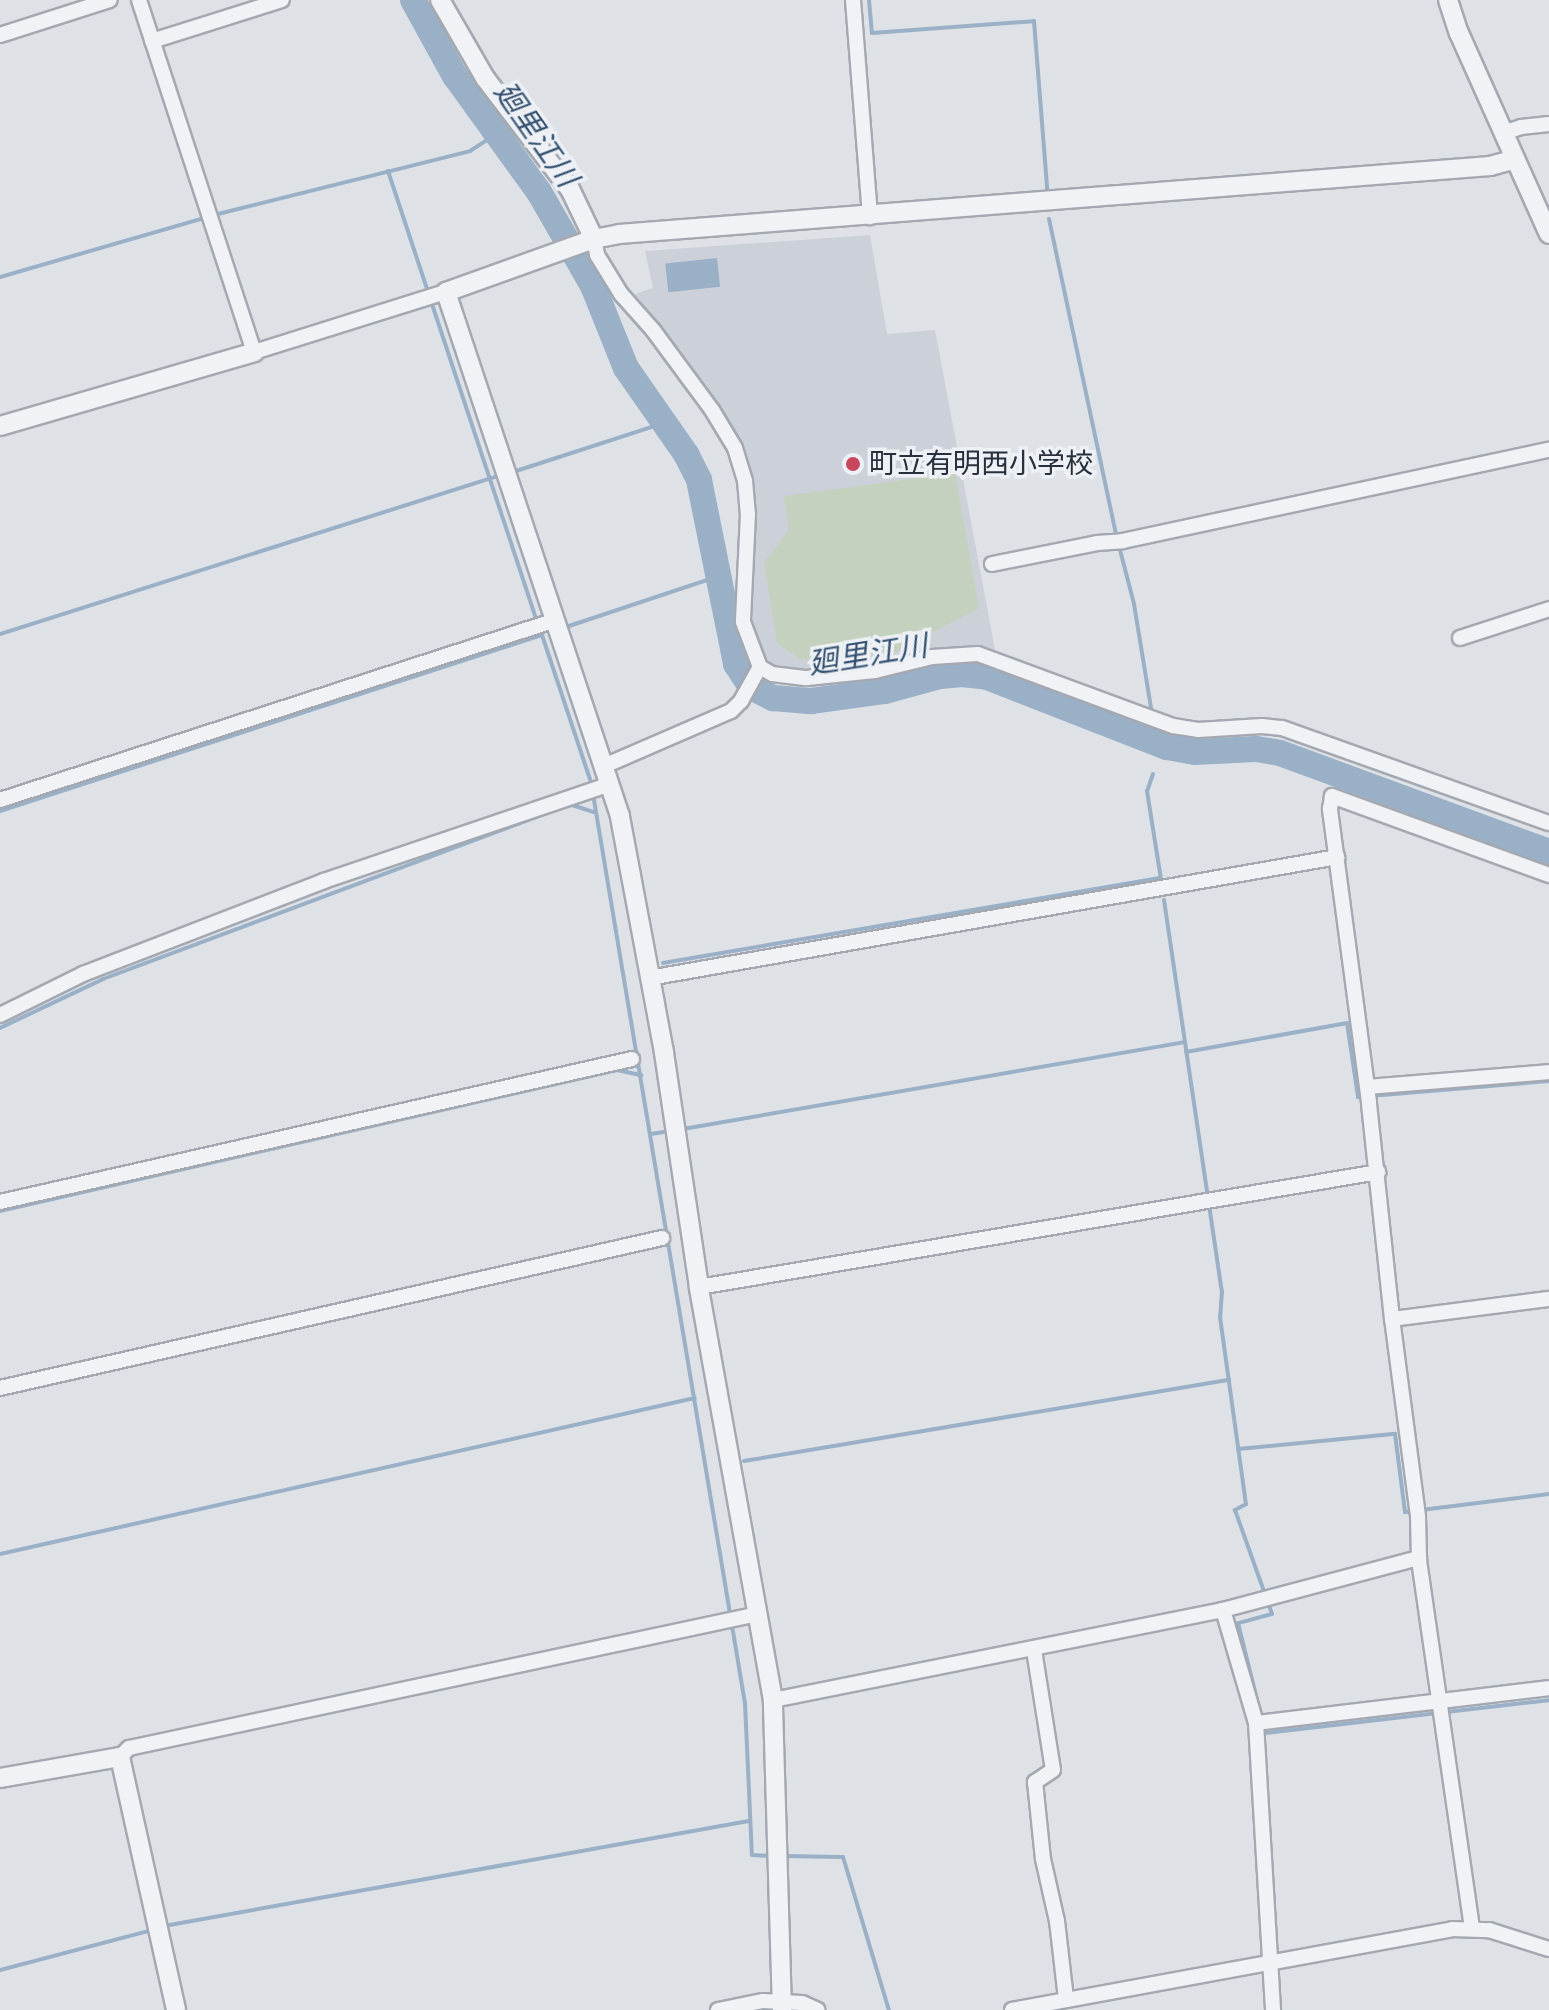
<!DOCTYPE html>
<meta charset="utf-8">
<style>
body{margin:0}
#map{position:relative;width:1549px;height:2010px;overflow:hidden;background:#dee2e7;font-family:Signika,"Noto Sans JP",sans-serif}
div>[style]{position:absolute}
.built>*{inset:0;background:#ccd1d9}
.green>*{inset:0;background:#c4d1bf}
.water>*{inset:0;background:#9ab0c6;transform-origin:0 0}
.stream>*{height:4px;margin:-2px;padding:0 2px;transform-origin:2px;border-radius:2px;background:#9ab0c6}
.river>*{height:26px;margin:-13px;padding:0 13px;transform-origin:13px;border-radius:13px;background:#9ab0c6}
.roads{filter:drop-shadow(2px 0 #a4a9b1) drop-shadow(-2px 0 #a4a9b1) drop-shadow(0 2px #a4a9b1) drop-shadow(0 -2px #a4a9b1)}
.minor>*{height:14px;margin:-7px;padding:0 7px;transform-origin:7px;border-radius:7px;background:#f0f2f5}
.tertiary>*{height:18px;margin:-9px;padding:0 9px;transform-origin:9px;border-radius:9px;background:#f0f2f5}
.dots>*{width:22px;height:22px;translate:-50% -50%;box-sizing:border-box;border:4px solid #edf0f5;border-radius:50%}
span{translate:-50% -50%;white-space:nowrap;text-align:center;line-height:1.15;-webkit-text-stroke:7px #edf0f5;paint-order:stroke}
.poi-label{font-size:28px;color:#28303d}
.left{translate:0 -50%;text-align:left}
.water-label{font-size:30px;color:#34506f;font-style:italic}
</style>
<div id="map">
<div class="built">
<div style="clip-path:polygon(870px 235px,887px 334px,935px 330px,995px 650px,960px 646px,875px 666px,806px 674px,781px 671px,759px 652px,749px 622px,740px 448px,720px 407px,632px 295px,653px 288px,645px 251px)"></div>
</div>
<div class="green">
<div style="clip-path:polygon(955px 473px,979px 608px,896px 652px,801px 660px,777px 643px,764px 562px,789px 530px,784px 496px)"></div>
</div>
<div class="water">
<div style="left:717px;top:258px;width:29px;height:52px;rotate:84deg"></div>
</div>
<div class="stream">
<div style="left:869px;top:0;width:33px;rotate:85deg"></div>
<div style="left:872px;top:33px;width:162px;rotate:-4.2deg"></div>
<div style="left:1034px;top:21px;width:168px;rotate:85.5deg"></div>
<div style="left:388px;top:171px;width:474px;rotate:71.7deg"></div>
<div style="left:214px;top:215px;width:264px;rotate:-14deg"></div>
<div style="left:470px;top:151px;width:31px;rotate:-33deg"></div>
<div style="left:1049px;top:219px;width:326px;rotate:78deg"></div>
<div style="left:0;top:277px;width:213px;rotate:-16.1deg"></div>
<div style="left:513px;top:472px;width:159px;rotate:-18deg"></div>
<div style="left:1119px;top:546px;width:60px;rotate:75.5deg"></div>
<div style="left:1134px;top:604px;width:111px;rotate:80.7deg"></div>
<div style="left:563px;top:628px;width:161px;rotate:-18.4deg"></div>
<div style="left:0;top:634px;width:526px;rotate:-17.61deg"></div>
<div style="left:1143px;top:739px;width:18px;rotate:-71deg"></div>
<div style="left:1162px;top:755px;width:9px;rotate:-58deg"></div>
<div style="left:1153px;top:774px;width:18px;rotate:109deg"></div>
<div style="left:1147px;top:791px;width:89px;rotate:81deg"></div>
<div style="left:593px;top:794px;width:922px;rotate:80.51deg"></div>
<div style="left:745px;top:1703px;width:152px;rotate:87.4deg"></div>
<div style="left:752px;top:1855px;width:21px;rotate:3deg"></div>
<div style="left:569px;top:804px;width:26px;rotate:18deg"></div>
<div style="left:0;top:811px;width:570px;rotate:-17.99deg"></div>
<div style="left:542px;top:635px;width:158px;rotate:71.6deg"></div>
<div style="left:1164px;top:900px;width:395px;rotate:81.6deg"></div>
<div style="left:1222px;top:1291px;width:26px;rotate:94deg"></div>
<div style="left:1220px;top:1317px;width:189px;rotate:82.1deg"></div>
<div style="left:1246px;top:1504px;width:13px;rotate:151deg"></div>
<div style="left:1235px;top:1510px;width:110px;rotate:70.4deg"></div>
<div style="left:1272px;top:1614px;width:35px;rotate:165deg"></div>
<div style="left:1238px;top:1623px;width:83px;rotate:76.1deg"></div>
<div style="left:663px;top:963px;width:504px;rotate:-9.71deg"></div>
<div style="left:0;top:1028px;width:114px;rotate:-25.4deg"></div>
<div style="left:103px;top:979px;width:477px;rotate:-20.5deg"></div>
<div style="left:1186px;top:1052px;width:164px;rotate:-10.2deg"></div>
<div style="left:1347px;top:1023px;width:75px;rotate:81.5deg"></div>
<div style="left:1358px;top:1097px;width:192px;rotate:-4.8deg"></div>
<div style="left:683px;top:1129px;width:509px;rotate:-9.83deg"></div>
<div style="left:651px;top:1134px;width:19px;rotate:-9deg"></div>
<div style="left:0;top:1211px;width:633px;rotate:-12.87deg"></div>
<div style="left:617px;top:1070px;width:25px;rotate:12deg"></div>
<div style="left:1238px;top:1449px;width:158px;rotate:-5.5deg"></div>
<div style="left:1395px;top:1434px;width:79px;rotate:82.7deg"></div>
<div style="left:1405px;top:1512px;width:145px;rotate:-7.1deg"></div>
<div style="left:744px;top:1461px;width:492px;rotate:-9.5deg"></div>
<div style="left:0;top:1554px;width:712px;rotate:-12.65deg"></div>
<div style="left:1262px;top:1724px;width:219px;rotate:86.3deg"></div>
<div style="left:1265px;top:1733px;width:286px;rotate:-6.6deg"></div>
<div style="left:782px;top:1856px;width:61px;rotate:0.9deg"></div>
<div style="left:843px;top:1857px;width:160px;rotate:73.3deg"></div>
<div style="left:164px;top:1926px;width:594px;rotate:-10.18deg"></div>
<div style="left:0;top:1970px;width:157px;rotate:-14.7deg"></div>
</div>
<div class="river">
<div style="left:413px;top:0;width:87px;rotate:61.1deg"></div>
<div style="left:455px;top:76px;width:143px;rotate:54.1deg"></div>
<div style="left:539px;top:192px;width:108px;rotate:60.1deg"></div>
<div style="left:593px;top:286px;width:88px;rotate:68.1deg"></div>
<div style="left:626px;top:368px;width:105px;rotate:55.1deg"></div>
<div style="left:686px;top:454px;width:29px;rotate:63deg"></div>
<div style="left:699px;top:480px;width:188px;rotate:78.6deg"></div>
<div style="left:736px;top:664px;width:27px;rotate:57deg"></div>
<div style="left:751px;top:687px;width:25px;rotate:27deg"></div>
<div style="left:773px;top:698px;width:38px;rotate:5deg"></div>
<div style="left:811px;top:701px;width:75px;rotate:-7.7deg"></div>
<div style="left:885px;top:691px;width:57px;rotate:-15.3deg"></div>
<div style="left:940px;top:676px;width:23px;rotate:-5deg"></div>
<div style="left:963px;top:674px;width:24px;rotate:7deg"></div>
<div style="left:987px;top:677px;width:193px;rotate:21.3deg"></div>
<div style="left:1167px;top:747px;width:28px;rotate:10deg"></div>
<div style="left:1195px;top:752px;width:61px;rotate:-2.8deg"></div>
<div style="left:1256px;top:749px;width:24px;rotate:9deg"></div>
<div style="left:1280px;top:753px;width:287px;rotate:20.2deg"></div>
</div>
<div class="roads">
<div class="minor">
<div style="left:139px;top:0;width:370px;rotate:71.9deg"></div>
<div style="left:254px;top:352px;width:201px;rotate:-17.4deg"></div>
<div style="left:853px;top:0;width:218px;rotate:85.5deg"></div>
<div style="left:0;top:35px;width:115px;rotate:-17.7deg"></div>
<div style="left:152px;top:41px;width:136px;rotate:-17.5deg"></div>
<div style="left:1503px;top:133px;width:19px;rotate:-18deg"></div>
<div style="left:1521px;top:127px;width:28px;rotate:-6deg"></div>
<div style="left:594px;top:239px;width:16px;rotate:79deg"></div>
<div style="left:597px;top:255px;width:46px;rotate:58.4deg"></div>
<div style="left:621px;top:294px;width:48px;rotate:48.4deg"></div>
<div style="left:653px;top:330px;width:99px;rotate:53.6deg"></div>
<div style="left:712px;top:410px;width:44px;rotate:58.8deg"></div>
<div style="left:735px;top:448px;width:34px;rotate:73deg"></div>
<div style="left:745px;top:481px;width:33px;rotate:85deg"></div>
<div style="left:748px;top:514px;width:108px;rotate:92.7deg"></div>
<div style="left:743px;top:622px;width:48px;rotate:69.3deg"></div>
<div style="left:760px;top:667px;width:14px;rotate:30deg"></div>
<div style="left:772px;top:674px;width:35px;rotate:7deg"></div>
<div style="left:807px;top:678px;width:68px;rotate:-5.9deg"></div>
<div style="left:875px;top:671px;width:59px;rotate:-13.8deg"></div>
<div style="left:932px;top:657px;width:46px;rotate:-3.7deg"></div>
<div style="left:978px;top:654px;width:208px;rotate:20.3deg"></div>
<div style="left:1173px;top:726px;width:25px;rotate:9deg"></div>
<div style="left:1198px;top:730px;width:64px;rotate:-3.6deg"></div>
<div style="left:1262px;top:726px;width:20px;rotate:6deg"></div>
<div style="left:1282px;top:728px;width:283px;rotate:19.6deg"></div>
<div style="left:992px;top:564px;width:107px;rotate:-11.3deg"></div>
<div style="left:1097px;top:543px;width:26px;rotate:-4deg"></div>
<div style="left:1123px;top:541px;width:436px;rotate:-12.1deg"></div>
<div style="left:1460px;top:638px;width:94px;rotate:-18deg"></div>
<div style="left:604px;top:766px;width:138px;rotate:-23.4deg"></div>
<div style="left:731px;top:711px;width:14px;rotate:-45deg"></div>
<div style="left:741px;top:701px;width:39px;rotate:-61deg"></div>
<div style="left:0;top:800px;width:584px;rotate:-17.94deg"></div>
<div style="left:649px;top:978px;width:699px;rotate:-9.97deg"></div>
<div style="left:0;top:1015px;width:93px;rotate:-26.3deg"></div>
<div style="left:83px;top:974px;width:258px;rotate:-21.1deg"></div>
<div style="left:324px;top:881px;width:302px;rotate:-18.7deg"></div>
<div style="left:1368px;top:1087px;width:182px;rotate:-4.7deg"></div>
<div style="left:0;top:1202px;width:648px;rotate:-12.75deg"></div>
<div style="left:699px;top:1287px;width:689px;rotate:-9.61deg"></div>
<div style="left:1392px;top:1319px;width:158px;rotate:-7.3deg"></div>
<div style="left:0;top:1388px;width:679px;rotate:-12.77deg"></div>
<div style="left:1223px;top:1610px;width:118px;rotate:73.7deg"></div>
<div style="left:1256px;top:1723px;width:288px;rotate:86.6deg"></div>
<div style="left:1034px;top:1650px;width:121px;rotate:81deg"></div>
<div style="left:1053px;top:1770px;width:22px;rotate:146deg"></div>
<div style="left:1035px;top:1782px;width:77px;rotate:84.1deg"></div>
<div style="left:1043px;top:1859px;width:64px;rotate:77.3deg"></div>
<div style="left:1057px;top:1921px;width:79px;rotate:83.4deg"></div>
<div style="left:773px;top:1700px;width:459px;rotate:-11.3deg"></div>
<div style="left:1223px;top:1610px;width:203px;rotate:-14.9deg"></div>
<div style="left:1256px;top:1723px;width:295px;rotate:-6.8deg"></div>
<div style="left:120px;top:1757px;width:13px;rotate:-45deg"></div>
<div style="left:129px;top:1748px;width:643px;rotate:-12.03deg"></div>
<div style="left:1472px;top:1928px;width:374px;rotate:-98.2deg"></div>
<div style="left:1419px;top:1558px;width:42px;rotate:-91.4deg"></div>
<div style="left:1418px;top:1516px;width:199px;rotate:-97.5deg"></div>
<div style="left:1392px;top:1319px;width:218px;rotate:-96.1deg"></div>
<div style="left:1369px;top:1102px;width:296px;rotate:-97.6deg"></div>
<div style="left:1330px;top:809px;width:13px;rotate:-81deg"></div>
<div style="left:1332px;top:796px;width:231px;rotate:20deg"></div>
<div style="left:718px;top:2010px;width:46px;rotate:-11.3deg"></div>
<div style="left:763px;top:2001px;width:39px;rotate:3deg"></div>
<div style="left:802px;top:2003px;width:17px;rotate:24deg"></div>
<div style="left:1012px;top:2010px;width:447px;rotate:-10.4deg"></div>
<div style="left:1452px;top:1929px;width:37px;rotate:2deg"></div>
<div style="left:1489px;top:1930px;width:63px;rotate:17.6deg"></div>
</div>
<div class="tertiary">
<div style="left:440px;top:0;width:90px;rotate:60deg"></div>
<div style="left:485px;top:78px;width:140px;rotate:52.6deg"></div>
<div style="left:570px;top:189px;width:55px;rotate:64.4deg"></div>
<div style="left:1448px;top:0;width:35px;rotate:72deg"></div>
<div style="left:1459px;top:33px;width:220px;rotate:65.9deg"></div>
<div style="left:0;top:426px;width:265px;rotate:-16.2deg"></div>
<div style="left:0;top:1778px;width:122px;rotate:-9.9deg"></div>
<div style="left:120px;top:1757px;width:259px;rotate:77.5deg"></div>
<div style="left:782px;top:2010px;width:310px;rotate:-91.7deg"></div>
<div style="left:773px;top:1700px;width:420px;rotate:-100.2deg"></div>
<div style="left:699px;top:1287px;width:238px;rotate:-98.5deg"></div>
<div style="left:664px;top:1052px;width:240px;rotate:-100.6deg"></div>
<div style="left:620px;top:816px;width:552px;rotate:-108.37deg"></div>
<div style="left:446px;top:292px;width:157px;rotate:-19.7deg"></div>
<div style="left:594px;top:239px;width:25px;rotate:-11deg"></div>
<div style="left:619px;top:234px;width:874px;rotate:-4.46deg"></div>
<div style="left:1490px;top:166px;width:24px;rotate:-15deg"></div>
</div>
</div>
<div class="dots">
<div style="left:853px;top:464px;background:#c8475d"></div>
</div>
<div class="poi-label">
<span class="left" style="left:869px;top:464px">町立有明西小学校</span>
</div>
<div class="water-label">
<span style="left:535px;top:135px;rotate:55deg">廻里江川</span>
<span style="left:868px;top:656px;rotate:-9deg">廻里江川</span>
</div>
</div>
